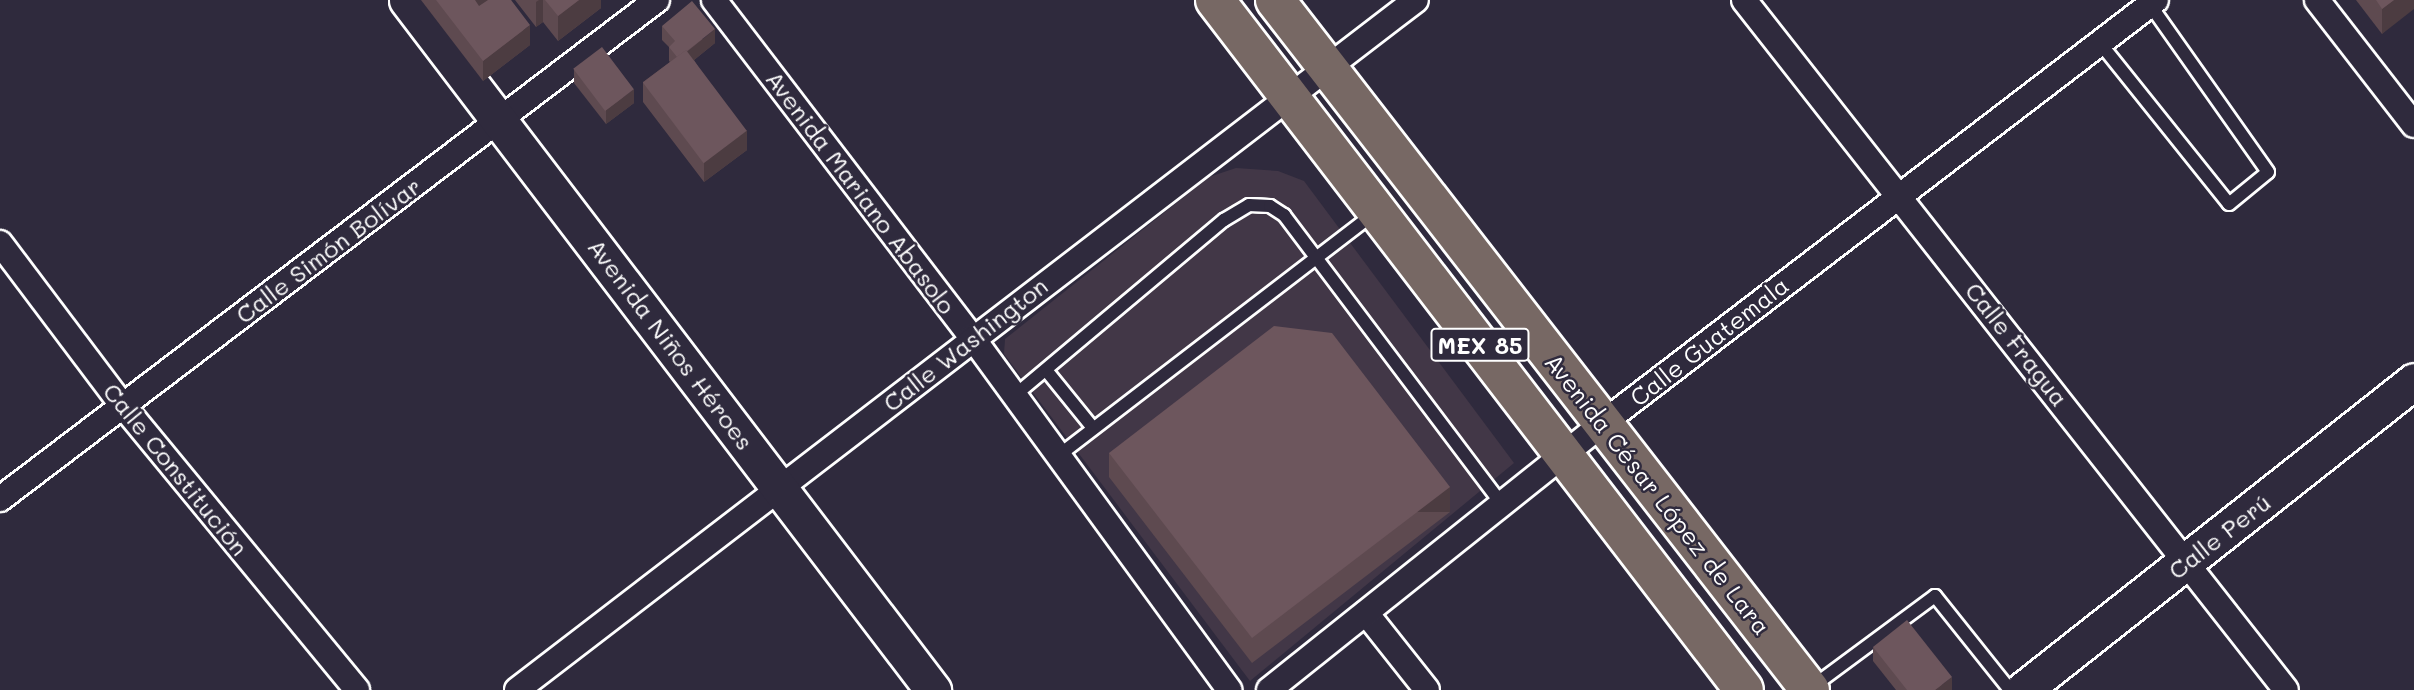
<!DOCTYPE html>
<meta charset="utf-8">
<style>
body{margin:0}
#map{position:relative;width:2414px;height:690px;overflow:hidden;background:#2f2a3d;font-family:Mali,sans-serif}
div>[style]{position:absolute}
.built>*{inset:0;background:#423747}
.roads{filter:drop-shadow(2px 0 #fff) drop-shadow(-2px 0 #fff) drop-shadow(0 2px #fff) drop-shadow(0 -2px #fff)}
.lane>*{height:12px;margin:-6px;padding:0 6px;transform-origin:6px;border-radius:6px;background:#2f2a3d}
.street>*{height:24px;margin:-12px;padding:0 12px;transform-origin:12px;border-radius:12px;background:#2f2a3d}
.secondary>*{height:35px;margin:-17.5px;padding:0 17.5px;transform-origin:17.5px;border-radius:17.5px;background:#2f2a3d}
.primary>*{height:38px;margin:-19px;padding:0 19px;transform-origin:19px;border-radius:19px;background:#776864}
.wall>*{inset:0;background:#5e4a50}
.shaded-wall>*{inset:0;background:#4c3c41;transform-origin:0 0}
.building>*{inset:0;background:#6d565d;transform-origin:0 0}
span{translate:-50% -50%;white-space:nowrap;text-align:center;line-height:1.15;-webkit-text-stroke:5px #2f2a3d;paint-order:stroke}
.shield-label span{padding:2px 5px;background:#2f2a3d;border:2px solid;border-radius:5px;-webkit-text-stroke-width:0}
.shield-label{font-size:23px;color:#fff;font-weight:700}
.street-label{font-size:24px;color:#fff}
</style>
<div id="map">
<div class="built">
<div style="clip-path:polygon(1236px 168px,1278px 171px,1304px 181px,1514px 463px,1250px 681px,1004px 354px,1005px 339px,1209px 177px)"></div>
</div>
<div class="roads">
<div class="lane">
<div style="left:2100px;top:43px;width:206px;rotate:51.3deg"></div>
<div style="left:2229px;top:204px;width:50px;rotate:-39.4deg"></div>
<div style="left:2268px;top:172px;width:204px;rotate:-125.2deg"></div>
<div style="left:1046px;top:370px;width:75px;rotate:51deg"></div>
<div style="left:1014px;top:396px;width:274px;rotate:-40deg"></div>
<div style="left:1224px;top:220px;width:29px;rotate:-31deg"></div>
<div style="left:1249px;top:205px;width:21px;rotate:3deg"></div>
<div style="left:1270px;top:206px;width:17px;rotate:33deg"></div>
<div style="left:1284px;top:215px;width:362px;rotate:53deg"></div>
<div style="left:1058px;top:456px;width:397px;rotate:-37.5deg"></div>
<div style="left:1812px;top:687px;width:153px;rotate:-36.5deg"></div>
<div style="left:1935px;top:596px;width:120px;rotate:51.4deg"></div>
</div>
<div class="street">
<div style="left:714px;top:0;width:424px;rotate:52.6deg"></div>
<div style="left:972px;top:337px;width:437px;rotate:53.9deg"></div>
<div style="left:1744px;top:0;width:877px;rotate:51.85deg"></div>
<div style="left:2317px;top:0;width:158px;rotate:52.2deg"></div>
<div style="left:0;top:243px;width:204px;rotate:53deg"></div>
<div style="left:123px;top:406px;width:368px;rotate:50.5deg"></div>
<div style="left:0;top:499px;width:825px;rotate:-37.22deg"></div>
<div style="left:1366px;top:613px;width:98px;rotate:51.6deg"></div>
<div style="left:517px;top:690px;width:1133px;rotate:-37.51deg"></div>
<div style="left:1269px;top:690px;width:428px;rotate:-38.6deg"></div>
<div style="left:1603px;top:423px;width:696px;rotate:-37.41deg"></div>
</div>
<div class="secondary">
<div style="left:407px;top:0;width:868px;rotate:52.68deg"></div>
<div style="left:2023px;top:690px;width:498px;rotate:-38.3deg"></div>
</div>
<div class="primary">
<div style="left:1215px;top:0;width:869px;rotate:52.52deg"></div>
<div style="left:1275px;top:0;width:873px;rotate:52.21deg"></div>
</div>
</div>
<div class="wall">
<div style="clip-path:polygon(421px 0,511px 0,530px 45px,483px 81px)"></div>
<div style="clip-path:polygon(515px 0,601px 0,601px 8px,558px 41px,543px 22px,536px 27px)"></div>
<div style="clip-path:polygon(2356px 0,2414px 0,2382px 34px)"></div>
<div style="clip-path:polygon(662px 26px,715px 43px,694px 60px,747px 150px,704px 182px,643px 102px,643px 82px,670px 62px,669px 61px,669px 47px,662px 40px)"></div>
<div style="clip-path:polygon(574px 69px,634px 103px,606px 124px,574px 83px)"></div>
<div style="clip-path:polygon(1109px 453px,1450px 512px,1252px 663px,1109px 477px)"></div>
<div style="clip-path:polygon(1873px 647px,1952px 690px,1896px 690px,1873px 661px)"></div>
</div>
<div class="shaded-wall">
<div style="clip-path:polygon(473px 0,496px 0,473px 18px)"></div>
<div style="clip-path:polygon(539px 0,543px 0,543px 22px,536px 27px,536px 2px)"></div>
<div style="clip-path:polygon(579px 0,601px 0,601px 8px,558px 41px,558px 16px)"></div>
<div style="clip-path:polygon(2394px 0,2414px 0,2414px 9px,2382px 34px,2382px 9px)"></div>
<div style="clip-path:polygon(530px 25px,530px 45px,483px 81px,483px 61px)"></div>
<div style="clip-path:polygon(715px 29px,715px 43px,678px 73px,678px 59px)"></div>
<div style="clip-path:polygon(634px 89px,634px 103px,606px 124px,606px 110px)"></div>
<div style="clip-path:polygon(747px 130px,747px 150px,704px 182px,704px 162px)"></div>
<div style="left:1450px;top:487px;width:25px;height:249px;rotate:90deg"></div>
<div style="clip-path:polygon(1952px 677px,1952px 690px,1935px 690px)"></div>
</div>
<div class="building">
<div style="clip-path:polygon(436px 0,475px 0,479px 6px,488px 0,511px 0,530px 25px,483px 61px)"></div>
<div style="clip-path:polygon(545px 0,579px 0,558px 16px)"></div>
<div style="clip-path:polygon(2376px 0,2394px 0,2382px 9px)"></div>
<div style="clip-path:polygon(692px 1px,715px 29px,687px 51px,686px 50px,677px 57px,669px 47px,675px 41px,662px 26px)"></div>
<div style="left:602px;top:47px;width:53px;height:36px;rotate:53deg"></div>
<div style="left:686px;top:50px;width:101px;height:54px;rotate:53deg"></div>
<div style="clip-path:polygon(1274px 326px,1332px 333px,1450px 487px,1252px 638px,1109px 453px)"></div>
<div style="clip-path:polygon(1907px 620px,1952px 677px,1935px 690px,1907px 690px,1873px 647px)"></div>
</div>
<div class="shield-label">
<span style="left:1480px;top:345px">MEX 85</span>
</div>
<div class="street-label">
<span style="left:861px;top:192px;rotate:53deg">Avenida Mariano Abasolo</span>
<span style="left:328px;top:250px;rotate:-37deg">Calle Simón Bolívar</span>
<span style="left:1709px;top:341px;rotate:-38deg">Calle Guatemala</span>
<span style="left:671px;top:344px;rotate:53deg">Avenida Niños Héroes</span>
<span style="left:965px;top:344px;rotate:-38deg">Calle Washington</span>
<span style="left:2017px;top:344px;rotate:52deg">Calle Fragua</span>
<span style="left:176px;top:469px;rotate:51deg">Calle Constitución</span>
<span style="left:1658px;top:494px;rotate:52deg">Avenida César López de Lara</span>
<span style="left:2219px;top:536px;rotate:-38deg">Calle Perú</span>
</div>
</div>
